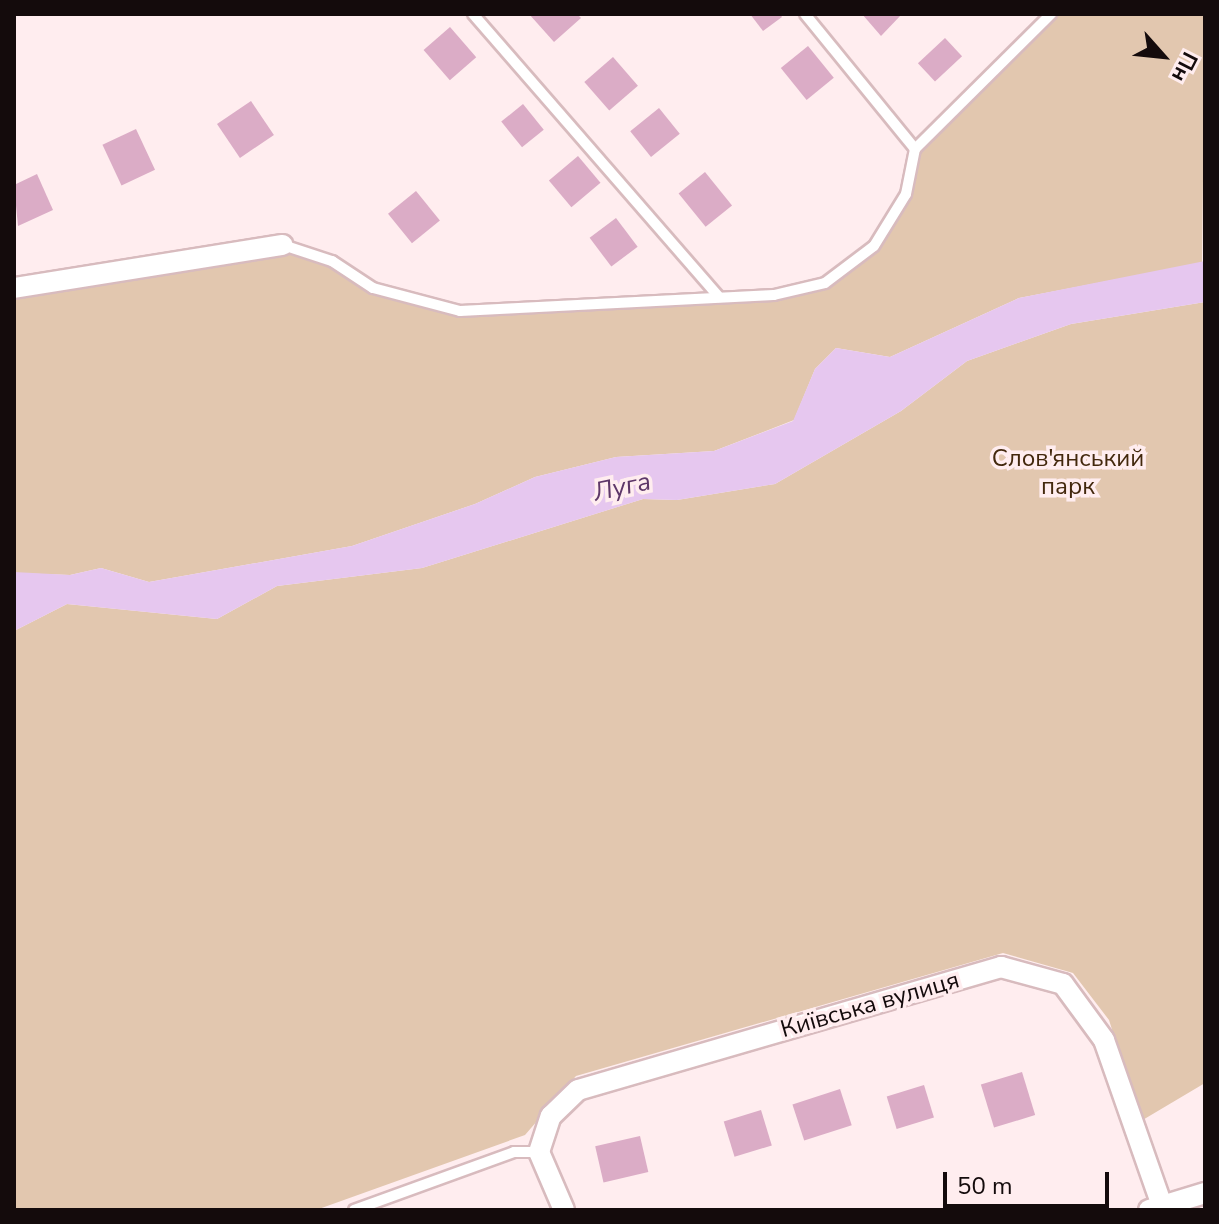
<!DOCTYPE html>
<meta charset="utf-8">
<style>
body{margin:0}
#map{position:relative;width:1219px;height:1224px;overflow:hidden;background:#ffedef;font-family:"Nunito Sans",sans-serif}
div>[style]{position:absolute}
.green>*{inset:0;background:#e2c7af}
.water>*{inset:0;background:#e6c7ef}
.building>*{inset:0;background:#dbacc6;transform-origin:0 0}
.roads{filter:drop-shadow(2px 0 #d8bbbe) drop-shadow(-2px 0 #d8bbbe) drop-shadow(0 2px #d8bbbe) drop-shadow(0 -2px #d8bbbe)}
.service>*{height:10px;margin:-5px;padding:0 5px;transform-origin:5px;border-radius:5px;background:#fff}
.minor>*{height:20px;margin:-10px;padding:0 10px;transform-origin:10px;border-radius:10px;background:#fff}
span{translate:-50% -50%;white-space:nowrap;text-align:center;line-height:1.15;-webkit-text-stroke:7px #ffedef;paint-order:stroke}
.park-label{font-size:24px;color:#43280d}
.street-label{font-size:24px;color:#140b0c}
.water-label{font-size:26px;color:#5e3769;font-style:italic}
.frame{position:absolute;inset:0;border:16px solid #140b0c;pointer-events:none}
.north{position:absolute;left:1123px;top:16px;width:80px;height:80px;-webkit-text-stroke:6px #ffedef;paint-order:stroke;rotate:117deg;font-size:22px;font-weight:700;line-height:32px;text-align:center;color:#140b0c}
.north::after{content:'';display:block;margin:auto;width:28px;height:36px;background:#140b0c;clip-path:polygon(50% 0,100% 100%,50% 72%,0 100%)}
.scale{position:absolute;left:943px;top:1172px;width:166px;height:36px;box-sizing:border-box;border:4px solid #140b0c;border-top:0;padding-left:10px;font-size:24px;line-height:28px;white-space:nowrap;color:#140b0c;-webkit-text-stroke:6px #ffedef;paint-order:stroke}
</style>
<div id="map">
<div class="green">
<div style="clip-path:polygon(1051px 14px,1205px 14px,1202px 263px,1019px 298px,890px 357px,836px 348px,815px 369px,794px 420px,714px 451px,616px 457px,535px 477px,475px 504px,352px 546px,149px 582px,101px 568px,70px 575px,14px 573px,14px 288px,283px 245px,332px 261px,373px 288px,460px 311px,774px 295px,825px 283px,874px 246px,906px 194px,915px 149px)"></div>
<div style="clip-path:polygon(1205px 302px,1205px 1083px,1141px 1121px,1109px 1020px,1073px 973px,1003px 953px,576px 1076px,525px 1135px,316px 1210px,14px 1210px,14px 631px,67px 604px,217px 619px,277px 586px,422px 568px,643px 499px,677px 500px,775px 484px,901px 411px,967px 361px,1071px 324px)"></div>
</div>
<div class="water">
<div style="clip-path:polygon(1205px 261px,1205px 302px,1071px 324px,967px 361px,901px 411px,775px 484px,677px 500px,643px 499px,422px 568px,277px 586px,217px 619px,67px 604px,14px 631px,14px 572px,70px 575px,101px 568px,149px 582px,352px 546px,475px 504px,535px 477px,616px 457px,714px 451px,793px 421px,815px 369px,836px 348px,890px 357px,1019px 298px)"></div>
</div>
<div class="building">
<div style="clip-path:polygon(529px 14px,577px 14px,581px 18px,554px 42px)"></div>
<div style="clip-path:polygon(750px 14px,780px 14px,782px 17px,763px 31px)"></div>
<div style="clip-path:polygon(862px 14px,902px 14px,881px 36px)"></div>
<div style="left:450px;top:27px;width:40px;height:35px;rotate:49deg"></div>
<div style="left:945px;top:38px;width:25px;height:37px;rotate:47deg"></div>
<div style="left:808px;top:46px;width:41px;height:35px;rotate:51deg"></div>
<div style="left:613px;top:57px;width:38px;height:38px;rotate:49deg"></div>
<div style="left:251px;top:101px;width:41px;height:41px;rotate:56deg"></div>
<div style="left:523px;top:104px;width:33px;height:28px;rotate:51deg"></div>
<div style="left:659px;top:108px;width:33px;height:37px;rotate:51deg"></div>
<div style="left:136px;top:129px;width:45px;height:37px;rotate:65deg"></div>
<div style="left:578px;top:156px;width:35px;height:38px;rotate:50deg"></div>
<div style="left:705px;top:172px;width:43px;height:34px;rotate:51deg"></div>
<div style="clip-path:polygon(37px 174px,53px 210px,18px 226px,14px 185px)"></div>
<div style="left:416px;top:191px;width:38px;height:36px;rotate:51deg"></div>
<div style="left:616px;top:218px;width:36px;height:33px;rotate:53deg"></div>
<div style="left:1022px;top:1072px;width:45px;height:43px;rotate:73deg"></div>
<div style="left:924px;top:1085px;width:34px;height:39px;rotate:73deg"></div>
<div style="left:840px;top:1089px;width:38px;height:50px;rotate:72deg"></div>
<div style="left:761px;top:1110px;width:37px;height:39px;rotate:73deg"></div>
<div style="left:640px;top:1136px;width:37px;height:46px;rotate:77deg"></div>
</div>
<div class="roads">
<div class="service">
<div style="left:473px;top:14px;width:375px;rotate:49deg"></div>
<div style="left:805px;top:14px;width:174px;rotate:50.8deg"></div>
<div style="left:283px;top:245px;width:52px;rotate:18.1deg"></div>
<div style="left:332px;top:261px;width:49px;rotate:33.4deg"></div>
<div style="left:373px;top:288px;width:90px;rotate:14.8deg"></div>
<div style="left:460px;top:311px;width:314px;rotate:-2.9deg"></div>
<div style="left:774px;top:295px;width:52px;rotate:-13.2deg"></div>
<div style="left:825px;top:283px;width:61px;rotate:-37.1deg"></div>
<div style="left:874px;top:246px;width:61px;rotate:-58.4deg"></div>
<div style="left:906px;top:194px;width:46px;rotate:-78.7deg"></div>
<div style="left:915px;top:149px;width:192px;rotate:-44.8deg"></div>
<div style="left:354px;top:1210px;width:170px;rotate:-19.9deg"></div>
<div style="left:514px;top:1152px;width:25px"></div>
</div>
<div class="minor">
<div style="left:14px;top:288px;width:272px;rotate:-9.1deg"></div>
<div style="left:564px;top:1210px;width:63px;rotate:-113.3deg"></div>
<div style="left:539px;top:1152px;width:38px;rotate:-72deg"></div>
<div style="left:551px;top:1116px;width:37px;rotate:-44deg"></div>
<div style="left:578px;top:1090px;width:441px;rotate:-16.2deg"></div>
<div style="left:1001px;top:967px;width:64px;rotate:15.3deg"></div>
<div style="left:1063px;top:984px;width:69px;rotate:53.8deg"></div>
<div style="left:1104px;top:1040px;width:173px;rotate:70.7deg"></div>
<div style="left:1149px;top:1210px;width:59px;rotate:-16.9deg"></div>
</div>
</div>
<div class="park-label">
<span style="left:1068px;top:473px">Слов'янський<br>парк</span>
</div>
<div class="street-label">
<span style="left:870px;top:1005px;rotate:-16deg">Київська вулиця</span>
</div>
<div class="water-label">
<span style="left:622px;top:487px;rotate:-12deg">Луга</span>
</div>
<div class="frame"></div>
<div class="north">Пн</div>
<div class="scale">50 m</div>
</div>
